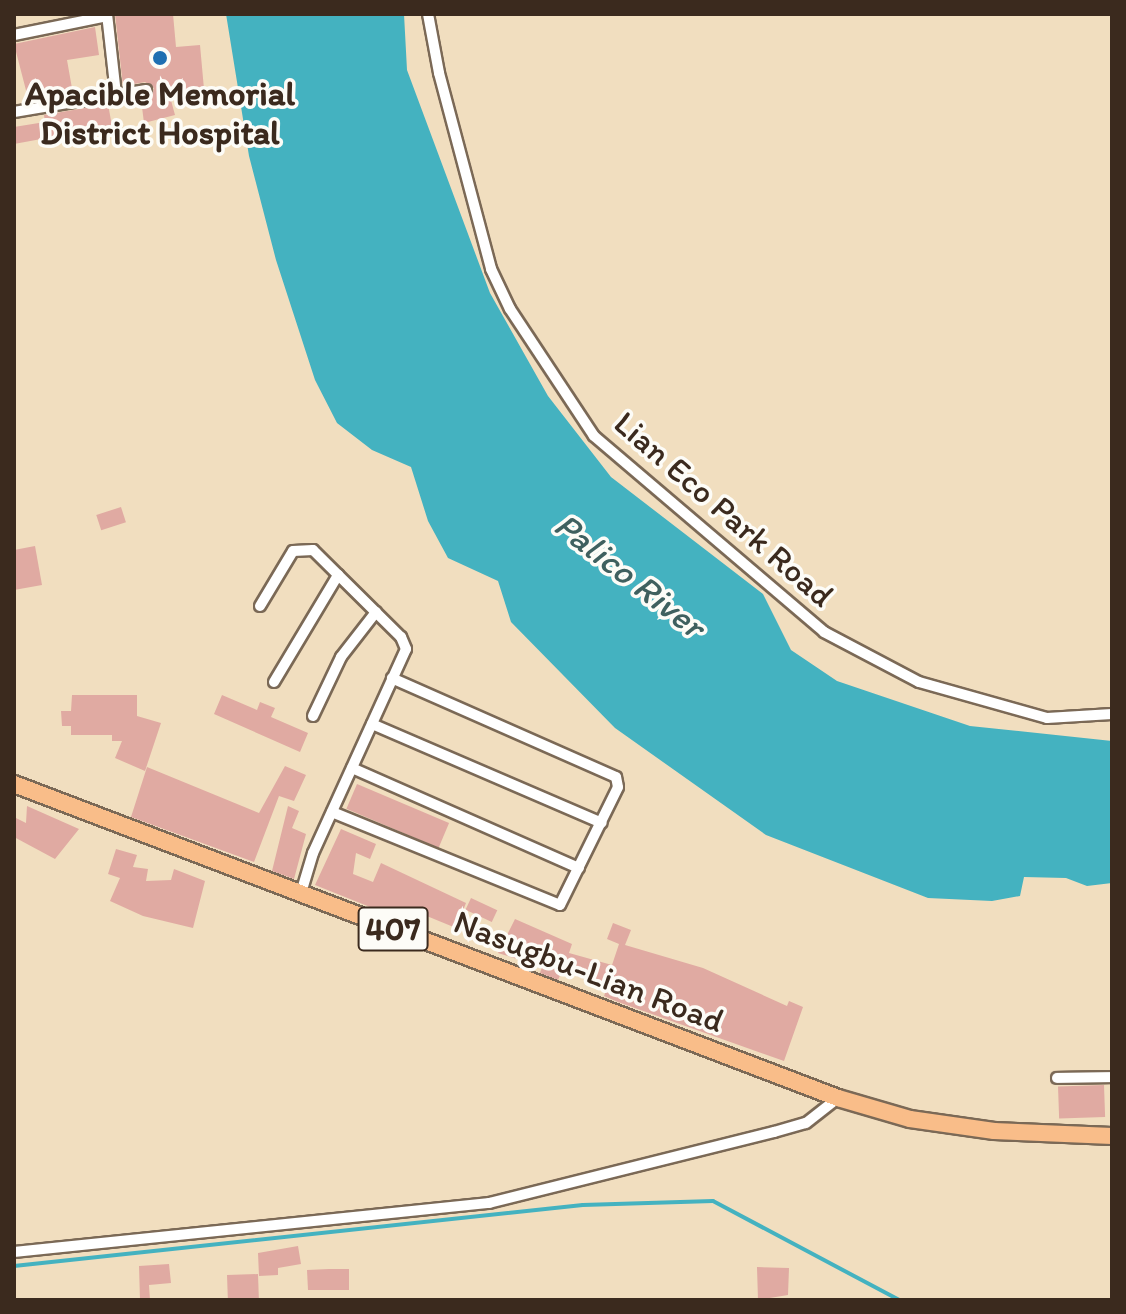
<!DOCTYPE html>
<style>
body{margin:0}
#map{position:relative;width:1126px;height:1314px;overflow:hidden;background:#f1debf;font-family:Itim,sans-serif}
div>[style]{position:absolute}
.water>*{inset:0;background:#44b2c0}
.stream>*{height:4px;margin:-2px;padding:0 2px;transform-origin:2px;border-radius:2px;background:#44b2c0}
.building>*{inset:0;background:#e0aaa2;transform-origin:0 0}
.roads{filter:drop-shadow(2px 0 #7b6956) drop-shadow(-2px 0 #7b6956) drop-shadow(0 2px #7b6956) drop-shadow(0 -2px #7b6956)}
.street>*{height:10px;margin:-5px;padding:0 5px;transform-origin:5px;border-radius:5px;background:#fff}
.primary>*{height:16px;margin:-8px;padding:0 8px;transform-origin:8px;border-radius:8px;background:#f9bd89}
.dots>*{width:22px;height:22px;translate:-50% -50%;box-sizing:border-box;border:4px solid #fdfcf7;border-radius:50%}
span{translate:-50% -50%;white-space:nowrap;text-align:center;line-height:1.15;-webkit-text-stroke:7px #fdfcf7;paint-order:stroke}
.shield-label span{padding:2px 6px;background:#fdfcf7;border:2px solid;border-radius:6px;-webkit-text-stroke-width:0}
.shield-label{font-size:32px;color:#3b2a1e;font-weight:700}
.poi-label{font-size:34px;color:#3b2a1e;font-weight:700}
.street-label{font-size:34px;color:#3b2a1e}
.water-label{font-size:36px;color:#3f605f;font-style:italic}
.frame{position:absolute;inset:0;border:16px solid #3b2a1e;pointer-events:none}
</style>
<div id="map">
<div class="water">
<div style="clip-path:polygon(226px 14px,404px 14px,407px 70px,490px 293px,548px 396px,611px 477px,763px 594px,791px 650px,837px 681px,970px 726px,1112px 741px,1112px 883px,1087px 886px,1066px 878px,1024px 877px,1020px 896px,992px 901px,928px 898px,766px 835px,615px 728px,511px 622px,498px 581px,448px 558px,428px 521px,411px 467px,372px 450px,337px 423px,315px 380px,276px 260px,249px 156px)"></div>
</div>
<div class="stream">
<div style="left:14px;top:1266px;width:572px;rotate:-6.12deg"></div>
<div style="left:583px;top:1205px;width:130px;rotate:-1.8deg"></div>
<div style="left:713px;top:1201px;width:211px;rotate:28deg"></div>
</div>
<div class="building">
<div style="clip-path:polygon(115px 14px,173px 14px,176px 47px,200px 45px,204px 89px,169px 93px,175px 115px,144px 123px,141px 99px,152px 96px,154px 88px,145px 82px,123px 86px)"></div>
<div style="clip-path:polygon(95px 27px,99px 55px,67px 60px,73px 94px,28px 98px,14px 44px)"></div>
<div style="clip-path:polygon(108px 104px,112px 126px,14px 144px,14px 127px,45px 122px,44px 115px)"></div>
<div style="left:121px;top:507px;width:16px;height:26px;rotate:72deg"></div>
<div style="clip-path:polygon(35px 546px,42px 585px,14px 590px,14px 550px)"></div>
<div style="clip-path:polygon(72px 695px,137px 695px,137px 716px,161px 723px,145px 771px,115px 758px,122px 741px,112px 741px,112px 735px,71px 735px,71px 726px,62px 726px,61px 711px,71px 711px)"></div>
<div style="clip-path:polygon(222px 695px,257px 710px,260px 702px,275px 708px,271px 717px,308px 733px,300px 752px,214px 714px)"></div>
<div style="clip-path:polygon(285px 766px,306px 775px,294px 801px,279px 796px,254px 862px,131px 817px,147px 767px,259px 813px)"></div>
<div style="left:357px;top:784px;width:100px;height:27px;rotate:23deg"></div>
<div style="clip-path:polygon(27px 806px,79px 829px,55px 859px,14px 837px,14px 817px,26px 823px)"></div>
<div style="clip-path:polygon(288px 806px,299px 811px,292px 828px,306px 834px,294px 879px,272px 871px)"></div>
<div style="clip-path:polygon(341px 829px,376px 844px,370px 859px,356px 853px,353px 874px,373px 882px,381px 863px,466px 903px,456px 928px,417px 912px,413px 922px,390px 915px,315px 885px)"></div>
<div style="clip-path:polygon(116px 849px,137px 855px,133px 867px,148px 869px,146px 881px,171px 880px,174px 869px,205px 881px,193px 928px,143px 916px,110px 901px,120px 878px,108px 874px)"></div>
<div style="left:471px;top:898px;width:29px;height:13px;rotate:25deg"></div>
<div style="clip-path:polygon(515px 919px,572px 944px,569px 953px,612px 965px,619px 944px,607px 939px,613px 923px,631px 930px,625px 945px,703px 968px,787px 1006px,789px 1001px,803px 1007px,784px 1061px,618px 1002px,604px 996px,607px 988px,588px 980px,562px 971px,558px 980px,540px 973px,542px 967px,498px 953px)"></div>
<div style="left:1104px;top:1085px;width:32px;height:46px;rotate:88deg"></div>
<div style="clip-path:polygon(298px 1246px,301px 1264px,278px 1268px,278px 1275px,259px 1276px,258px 1253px)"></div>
<div style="clip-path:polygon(169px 1264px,171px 1283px,149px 1285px,150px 1300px,140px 1300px,139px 1266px)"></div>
<div style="clip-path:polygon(757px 1267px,789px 1268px,788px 1295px,758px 1300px)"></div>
<div style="clip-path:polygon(329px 1269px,349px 1269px,349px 1290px,308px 1290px,307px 1270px)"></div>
<div style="left:258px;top:1274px;width:26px;height:31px;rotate:88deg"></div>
</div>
<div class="roads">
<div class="street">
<div style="left:107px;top:14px;width:81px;rotate:83.6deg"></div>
<div style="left:428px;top:14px;width:60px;rotate:79.4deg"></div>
<div style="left:439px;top:73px;width:203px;rotate:75.1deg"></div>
<div style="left:491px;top:269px;width:44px;rotate:64.6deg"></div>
<div style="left:510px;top:309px;width:152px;rotate:56.5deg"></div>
<div style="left:594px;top:436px;width:302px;rotate:40.4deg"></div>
<div style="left:824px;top:632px;width:107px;rotate:27.8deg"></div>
<div style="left:919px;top:682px;width:133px;rotate:15.7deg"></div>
<div style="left:1047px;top:718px;width:65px;rotate:-3.5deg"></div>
<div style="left:14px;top:35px;width:95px;rotate:-11.5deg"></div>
<div style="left:14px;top:112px;width:134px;rotate:-9.5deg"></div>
<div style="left:260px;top:606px;width:64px;rotate:-59deg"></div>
<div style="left:293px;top:551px;width:20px;rotate:-3deg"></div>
<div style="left:313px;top:550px;width:124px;rotate:44.7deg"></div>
<div style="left:401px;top:637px;width:13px;rotate:67deg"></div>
<div style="left:406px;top:649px;width:224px;rotate:114.5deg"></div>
<div style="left:313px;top:853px;width:42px;rotate:106.7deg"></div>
<div style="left:274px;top:682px;width:125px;rotate:-59.1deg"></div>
<div style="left:313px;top:716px;width:65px;rotate:-64.6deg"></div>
<div style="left:341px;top:657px;width:57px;rotate:-52.1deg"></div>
<div style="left:372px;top:724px;width:250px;rotate:23.3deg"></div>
<div style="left:352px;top:768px;width:248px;rotate:23.8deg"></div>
<div style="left:332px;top:812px;width:246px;rotate:22.2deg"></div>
<div style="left:560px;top:905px;width:131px;rotate:-63.8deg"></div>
<div style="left:618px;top:787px;width:10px;rotate:-101deg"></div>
<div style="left:616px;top:777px;width:245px;rotate:-156.2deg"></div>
<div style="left:1057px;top:1078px;width:55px;rotate:-1deg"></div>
<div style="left:14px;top:1252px;width:478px;rotate:-5.9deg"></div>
<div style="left:489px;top:1203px;width:294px;rotate:-14deg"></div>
<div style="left:774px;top:1132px;width:33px;rotate:-16deg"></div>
<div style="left:806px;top:1123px;width:41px;rotate:-38deg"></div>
</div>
<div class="primary">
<div style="left:14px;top:784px;width:882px;rotate:20.86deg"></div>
<div style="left:838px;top:1098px;width:75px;rotate:16.3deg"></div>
<div style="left:910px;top:1119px;width:85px;rotate:8.1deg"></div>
<div style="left:994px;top:1131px;width:118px;rotate:2.4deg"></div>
</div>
</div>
<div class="dots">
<div style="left:160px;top:58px;background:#1f6fb2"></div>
</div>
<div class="shield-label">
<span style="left:393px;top:929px">407</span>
</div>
<div class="poi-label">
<span style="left:160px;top:113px">Apacible Memorial<br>District Hospital</span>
</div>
<div class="street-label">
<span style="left:724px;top:509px;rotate:41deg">Lian Eco Park Road</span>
<span style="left:589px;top:971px;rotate:21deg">Nasugbu-Lian Road</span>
</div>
<div class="water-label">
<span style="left:630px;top:575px;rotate:38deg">Palico River</span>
</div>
<div class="frame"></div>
</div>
